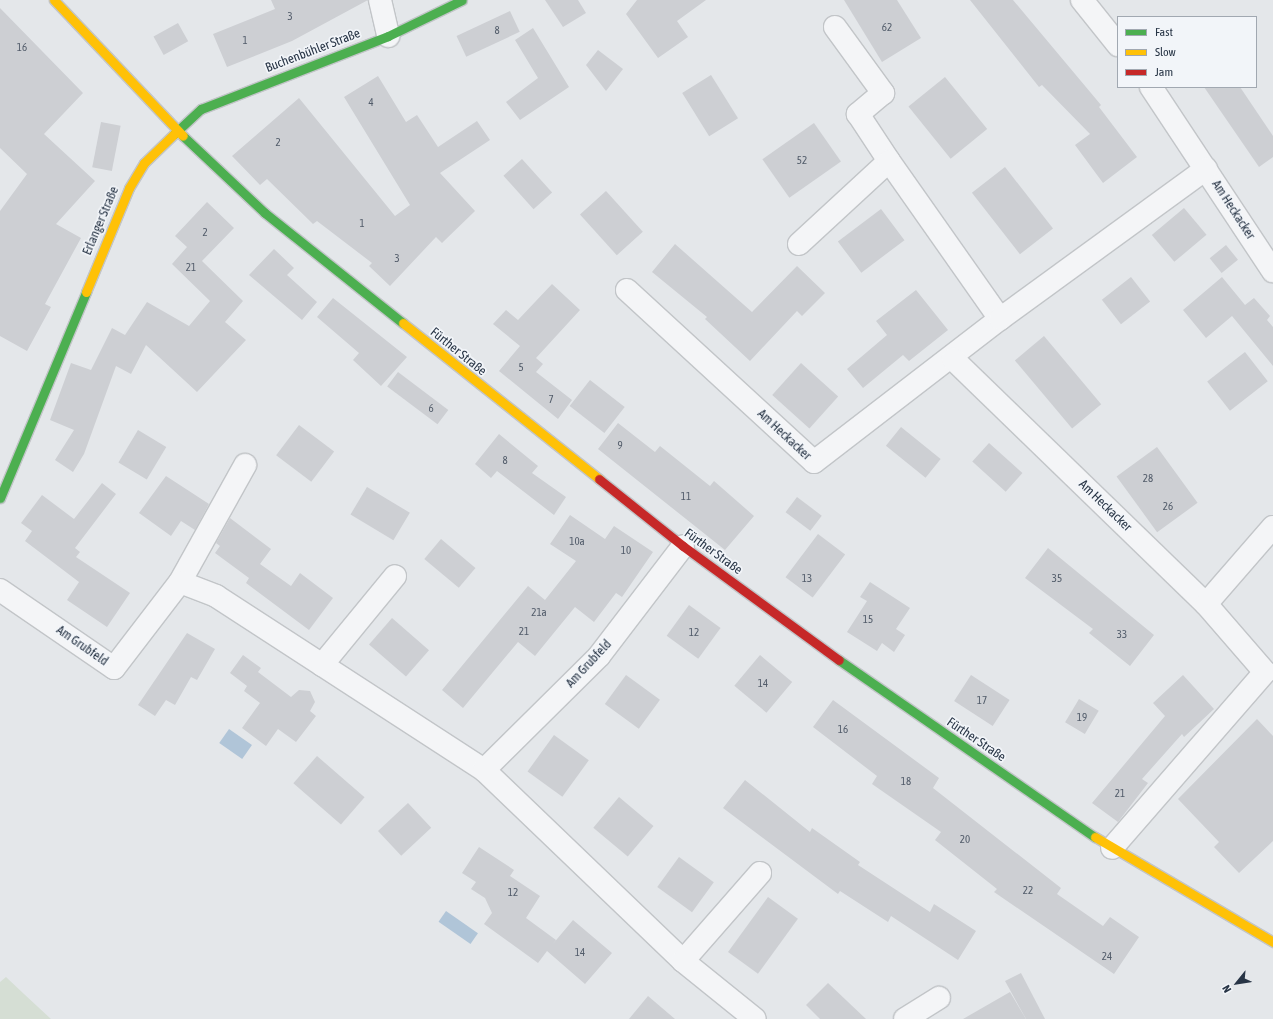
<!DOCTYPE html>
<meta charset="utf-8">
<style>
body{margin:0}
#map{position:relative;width:1273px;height:1019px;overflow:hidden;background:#e4e7ea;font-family:"Asap Condensed",sans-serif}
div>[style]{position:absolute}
.green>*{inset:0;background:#d5ded4}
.water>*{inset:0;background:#b0c5d8;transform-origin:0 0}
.building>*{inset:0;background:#cdcfd3;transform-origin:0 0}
.roads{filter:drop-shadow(1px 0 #c2c5c8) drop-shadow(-1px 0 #c2c5c8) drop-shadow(0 1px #c2c5c8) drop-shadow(0 -1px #c2c5c8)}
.street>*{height:22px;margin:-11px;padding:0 11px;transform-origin:11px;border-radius:11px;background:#f4f5f7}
.fast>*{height:9px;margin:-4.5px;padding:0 4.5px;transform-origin:4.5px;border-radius:4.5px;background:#4caf50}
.slow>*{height:9px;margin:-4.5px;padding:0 4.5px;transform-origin:4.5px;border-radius:4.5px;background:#ffc107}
.jam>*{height:9px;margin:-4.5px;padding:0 4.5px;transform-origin:4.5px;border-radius:4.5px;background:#c62828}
span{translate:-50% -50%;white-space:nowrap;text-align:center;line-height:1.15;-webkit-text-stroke:3.5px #f2f5f9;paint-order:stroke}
.number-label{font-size:11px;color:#525c6a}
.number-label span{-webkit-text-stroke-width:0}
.street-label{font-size:13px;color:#283546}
.legend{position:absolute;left:1117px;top:16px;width:140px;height:72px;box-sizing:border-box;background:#f2f5f9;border:1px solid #a1a8b1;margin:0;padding:5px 7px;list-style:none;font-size:12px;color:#283546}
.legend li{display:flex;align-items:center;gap:8px;height:20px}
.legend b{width:20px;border:1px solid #a1a8b1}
.north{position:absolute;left:1217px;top:963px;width:40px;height:40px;-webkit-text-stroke:3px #f2f5f9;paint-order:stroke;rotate:240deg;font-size:11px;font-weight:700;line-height:16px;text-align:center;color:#283546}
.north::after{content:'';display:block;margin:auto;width:14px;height:18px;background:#283546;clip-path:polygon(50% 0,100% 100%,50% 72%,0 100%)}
</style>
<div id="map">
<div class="green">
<div style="clip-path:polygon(6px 977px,24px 994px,51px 1019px,0 1019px,0 982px)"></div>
</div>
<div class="water">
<div style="left:229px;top:729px;width:28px;height:17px;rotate:35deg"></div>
<div style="left:446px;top:911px;width:39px;height:13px;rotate:35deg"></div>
</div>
<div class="building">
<div style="clip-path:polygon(271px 0,368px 0,292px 41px,227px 67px,213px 34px,275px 9px)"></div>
<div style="clip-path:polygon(545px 0,578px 0,586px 13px,563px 27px)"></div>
<div style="clip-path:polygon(637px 0,706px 0,677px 21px,688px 37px,658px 58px,626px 14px)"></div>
<div style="clip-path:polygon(844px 0,897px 0,921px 38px,882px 62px)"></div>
<div style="clip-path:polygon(970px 0,1013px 0,1101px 105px,1099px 107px,1137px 157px,1103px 183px,1075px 145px,1090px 134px,1042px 85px,1039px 87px)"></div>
<div style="clip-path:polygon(0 8px,83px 93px,44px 134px,95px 181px,56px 224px,81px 238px,45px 304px,51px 307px,27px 351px,0 336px,0 211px,27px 174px,0 148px)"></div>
<div style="left:510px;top:11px;width:23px;height:59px;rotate:65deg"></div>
<div style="left:178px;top:23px;width:21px;height:28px;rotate:61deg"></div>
<div style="clip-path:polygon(533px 28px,569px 87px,520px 120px,506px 102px,538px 78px,515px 40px)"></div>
<div style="clip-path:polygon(598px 50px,623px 69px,606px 91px,586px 65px)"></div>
<div style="left:711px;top:75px;width:51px;height:34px;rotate:58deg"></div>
<div style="clip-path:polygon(378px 76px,406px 122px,417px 115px,438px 147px,477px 121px,490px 140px,440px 173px,475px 211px,442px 243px,436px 237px,390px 286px,369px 266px,372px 263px,317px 221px,313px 224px,267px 179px,260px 185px,232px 156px,299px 98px,395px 216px,410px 205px,344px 97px)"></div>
<div style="left:945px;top:77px;width:67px;height:47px;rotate:51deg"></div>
<div style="clip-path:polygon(1204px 87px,1240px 87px,1273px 136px,1273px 157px,1259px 167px)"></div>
<div style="left:101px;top:122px;width:20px;height:46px;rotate:11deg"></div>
<div style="left:814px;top:123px;width:47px;height:63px;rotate:55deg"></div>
<div style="left:522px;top:159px;width:45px;height:25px;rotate:48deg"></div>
<div style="left:1005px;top:167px;width:78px;height:42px;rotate:52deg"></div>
<div style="left:606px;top:191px;width:55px;height:35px;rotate:48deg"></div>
<div style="clip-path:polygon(207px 202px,234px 228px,202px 261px,243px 301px,225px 322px,246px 340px,197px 392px,146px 345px,131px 374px,116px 366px,84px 454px,73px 472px,55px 460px,74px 430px,50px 420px,71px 363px,91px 370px,112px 328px,125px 335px,147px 302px,189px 326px,210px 301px,172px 264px,187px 247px,175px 236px)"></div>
<div style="left:1184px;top:208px;width:35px;height:42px;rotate:50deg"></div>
<div style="left:881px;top:209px;width:39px;height:54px;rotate:53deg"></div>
<div style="clip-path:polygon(675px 244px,752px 312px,797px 266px,825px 293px,802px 316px,797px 311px,750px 361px,705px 319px,707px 317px,652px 272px)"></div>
<div style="left:1226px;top:245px;width:19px;height:21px;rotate:51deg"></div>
<div style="clip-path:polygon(274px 249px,294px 268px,287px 275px,317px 302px,302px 320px,249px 275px)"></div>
<div style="left:1131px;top:277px;width:31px;height:37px;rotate:52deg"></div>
<div style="clip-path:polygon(1222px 277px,1245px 305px,1254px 298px,1270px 316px,1267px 320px,1273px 327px,1273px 366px,1232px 316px,1206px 338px,1183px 310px)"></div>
<div style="clip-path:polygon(552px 284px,580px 310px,536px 358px,543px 364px,536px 372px,572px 400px,558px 419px,499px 371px,520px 346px,493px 324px,506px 310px,518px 320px)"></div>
<div style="clip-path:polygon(916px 290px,948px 330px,909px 361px,903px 355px,863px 388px,847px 369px,887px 335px,876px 321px)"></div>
<div style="clip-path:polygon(333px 298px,407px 357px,381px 386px,353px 360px,359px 353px,317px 317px)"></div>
<div style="left:1044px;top:336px;width:89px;height:38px;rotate:50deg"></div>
<div style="left:1245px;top:352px;width:37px;height:48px;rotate:52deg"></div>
<div style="left:801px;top:363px;width:50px;height:43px;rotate:42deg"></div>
<div style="left:398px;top:372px;width:63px;height:18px;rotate:37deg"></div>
<div style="left:590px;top:380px;width:44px;height:33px;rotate:38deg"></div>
<div style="clip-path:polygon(618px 423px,655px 452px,660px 446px,710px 486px,714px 481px,754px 516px,725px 550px,598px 449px)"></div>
<div style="left:299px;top:425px;width:44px;height:38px;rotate:37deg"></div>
<div style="left:901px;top:427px;width:51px;height:24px;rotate:39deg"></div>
<div style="left:138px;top:430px;width:33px;height:38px;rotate:31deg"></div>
<div style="clip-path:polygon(499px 434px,538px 466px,532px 473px,566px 497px,554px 515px,497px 471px,491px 478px,475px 464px)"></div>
<div style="left:989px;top:443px;width:45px;height:25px;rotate:42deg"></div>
<div style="left:1157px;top:447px;width:69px;height:50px;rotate:54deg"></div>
<div style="clip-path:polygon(166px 476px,209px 504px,195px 530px,181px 521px,171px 536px,139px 513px)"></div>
<div style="clip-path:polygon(102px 483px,116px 494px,75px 548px,80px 552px,76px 557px,130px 593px,107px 627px,67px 600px,79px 582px,25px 541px,32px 531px,21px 523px,42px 495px,74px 519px)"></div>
<div style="left:367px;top:487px;width:50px;height:32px;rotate:31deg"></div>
<div style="left:797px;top:497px;width:31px;height:19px;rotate:37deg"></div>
<div style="clip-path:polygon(570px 515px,605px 539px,614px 526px,653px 552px,622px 597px,616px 593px,594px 622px,575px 607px,535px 656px,518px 642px,463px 708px,442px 690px,528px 586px,545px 600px,576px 561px,550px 544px)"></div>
<div style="clip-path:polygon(230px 518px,271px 549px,260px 564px,291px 586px,300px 573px,333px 598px,309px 630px,246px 583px,249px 578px,215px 553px,220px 546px,216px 543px)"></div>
<div style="left:818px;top:534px;width:34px;height:54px;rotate:37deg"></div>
<div style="left:441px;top:539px;width:45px;height:26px;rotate:40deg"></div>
<div style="clip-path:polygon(1048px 548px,1154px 635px,1130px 666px,1089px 633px,1093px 629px,1025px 578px)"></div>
<div style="clip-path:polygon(870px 582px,910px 608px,896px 629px,905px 635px,894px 652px,882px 643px,877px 651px,847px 632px,867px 601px,860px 597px)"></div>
<div style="left:689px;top:605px;width:39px;height:38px;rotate:36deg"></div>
<div style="left:392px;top:618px;width:49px;height:35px;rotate:41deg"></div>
<div style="clip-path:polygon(187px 633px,215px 649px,197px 680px,191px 677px,175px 705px,166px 700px,155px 716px,138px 705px)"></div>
<div style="clip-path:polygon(243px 655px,261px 668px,258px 672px,291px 697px,299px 690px,310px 691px,315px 702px,310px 711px,316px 716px,296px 742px,278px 729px,266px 746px,242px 728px,260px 703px,244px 691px,247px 686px,230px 673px)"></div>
<div style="left:760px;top:655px;width:42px;height:40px;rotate:40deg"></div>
<div style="left:626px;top:675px;width:42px;height:36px;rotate:36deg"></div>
<div style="left:971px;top:675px;width:46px;height:31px;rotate:33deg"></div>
<div style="clip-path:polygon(1183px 675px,1214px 709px,1184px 737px,1182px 734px,1142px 779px,1148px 783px,1118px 822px,1092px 803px,1165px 716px,1153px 703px)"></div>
<div style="left:1079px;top:699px;width:23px;height:27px;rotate:31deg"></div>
<div style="clip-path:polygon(833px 700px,939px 778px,933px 788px,1061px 888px,1057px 894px,1103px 926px,1110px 917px,1139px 937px,1114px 974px,994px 892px,997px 889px,935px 840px,941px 832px,872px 784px,877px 776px,813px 727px)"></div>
<div style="clip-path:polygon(1257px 719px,1273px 736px,1273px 841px,1239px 873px,1214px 847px,1219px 842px,1178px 799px)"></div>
<div style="left:554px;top:735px;width:43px;height:45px;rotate:36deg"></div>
<div style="left:317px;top:756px;width:63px;height:36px;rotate:41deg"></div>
<div style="clip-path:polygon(745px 780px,810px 832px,812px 828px,860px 862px,858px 865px,930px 912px,934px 904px,976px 931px,958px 960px,891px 916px,888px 922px,840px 891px,838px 894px,723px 808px)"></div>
<div style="left:619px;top:797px;width:45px;height:40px;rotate:40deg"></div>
<div style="left:408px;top:803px;width:34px;height:41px;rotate:47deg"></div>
<div style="clip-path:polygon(479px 847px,514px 870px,510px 876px,540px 896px,526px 918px,556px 940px,552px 945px,573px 920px,612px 953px,585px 984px,547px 951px,538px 963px,484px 924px,492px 913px,485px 898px,471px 889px,476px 882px,462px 873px)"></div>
<div style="left:679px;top:857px;width:43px;height:37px;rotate:36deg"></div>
<div style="left:768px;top:897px;width:37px;height:68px;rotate:36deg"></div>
<div style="clip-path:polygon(1021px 973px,1045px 1019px,1026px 1019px,1005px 981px)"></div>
<div style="clip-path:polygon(828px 983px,866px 1019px,820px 1019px,806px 1005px)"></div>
<div style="clip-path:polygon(1010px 992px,1026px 1019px,963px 1019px)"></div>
<div style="clip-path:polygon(648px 996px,675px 1019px,629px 1019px)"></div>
</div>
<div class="roads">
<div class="street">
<div style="left:380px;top:0;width:37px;rotate:77deg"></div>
<div style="left:1082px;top:0;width:58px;rotate:51.3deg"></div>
<div style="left:835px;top:27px;width:82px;rotate:54deg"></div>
<div style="left:883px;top:93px;width:33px;rotate:140deg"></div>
<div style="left:858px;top:114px;width:56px;rotate:56.6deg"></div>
<div style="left:1151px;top:87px;width:221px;rotate:56.5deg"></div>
<div style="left:799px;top:244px;width:122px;rotate:-42.7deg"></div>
<div style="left:889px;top:161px;width:193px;rotate:54.9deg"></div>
<div style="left:627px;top:290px;width:254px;rotate:42.6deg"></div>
<div style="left:814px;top:462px;width:235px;rotate:-37.6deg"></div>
<div style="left:1000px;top:319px;width:255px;rotate:-36.1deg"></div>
<div style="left:953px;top:359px;width:352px;rotate:44.1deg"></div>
<div style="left:1206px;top:604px;width:90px;rotate:49.1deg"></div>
<div style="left:1265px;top:672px;width:233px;rotate:131deg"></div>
<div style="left:180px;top:582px;width:134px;rotate:-60.9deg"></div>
<div style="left:0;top:590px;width:138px;rotate:34.4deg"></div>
<div style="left:114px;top:668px;width:108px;rotate:-52.5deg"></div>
<div style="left:180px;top:582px;width:39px;rotate:21deg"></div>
<div style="left:216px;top:596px;width:320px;rotate:33deg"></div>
<div style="left:484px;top:770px;width:276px;rotate:43.8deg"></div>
<div style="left:683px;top:961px;width:92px;rotate:38.9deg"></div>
<div style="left:1206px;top:604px;width:102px;rotate:-49deg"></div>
<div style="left:322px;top:665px;width:115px;rotate:-50.6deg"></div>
<div style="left:484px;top:770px;width:162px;rotate:-44.7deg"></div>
<div style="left:599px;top:656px;width:138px;rotate:-52.6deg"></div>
<div style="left:683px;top:961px;width:117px;rotate:-48.8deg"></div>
<div style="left:905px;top:1019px;width:40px;rotate:-32deg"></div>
</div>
<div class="fast">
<div style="left:174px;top:134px;width:37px;rotate:-43deg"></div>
<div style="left:201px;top:109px;width:201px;rotate:-21.3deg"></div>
<div style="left:388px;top:36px;width:82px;rotate:-25.9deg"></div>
<div style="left:183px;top:136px;width:112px;rotate:43.2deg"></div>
<div style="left:265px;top:213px;width:176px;rotate:38.6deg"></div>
<div style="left:0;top:498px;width:223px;rotate:-67.3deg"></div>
<div style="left:839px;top:660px;width:311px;rotate:34.7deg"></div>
</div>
<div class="slow">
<div style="left:54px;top:0;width:187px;rotate:46.5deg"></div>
<div style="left:86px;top:292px;width:113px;rotate:-67.5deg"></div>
<div style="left:129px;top:188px;width:29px;rotate:-59deg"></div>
<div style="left:144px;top:163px;width:42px;rotate:-44deg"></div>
<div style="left:403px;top:323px;width:251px;rotate:38.5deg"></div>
<div style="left:1095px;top:837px;width:207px;rotate:30.5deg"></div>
</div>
<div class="jam">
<div style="left:599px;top:479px;width:107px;rotate:38.6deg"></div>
<div style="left:683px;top:546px;width:193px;rotate:36.2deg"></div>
</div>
</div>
<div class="number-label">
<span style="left:290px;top:16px">3</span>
<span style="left:887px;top:27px">62</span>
<span style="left:497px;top:30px">8</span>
<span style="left:245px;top:40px">1</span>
<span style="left:22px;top:47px">16</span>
<span style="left:371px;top:102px">4</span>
<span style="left:278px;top:142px">2</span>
<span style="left:802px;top:160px">52</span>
<span style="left:362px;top:223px">1</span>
<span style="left:205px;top:232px">2</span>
<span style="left:397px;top:258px">3</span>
<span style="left:191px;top:267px">21</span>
<span style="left:521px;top:367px">5</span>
<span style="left:551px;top:399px">7</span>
<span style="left:431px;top:408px">6</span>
<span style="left:620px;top:445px">9</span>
<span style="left:505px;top:460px">8</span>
<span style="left:1148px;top:478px">28</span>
<span style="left:686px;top:496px">11</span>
<span style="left:1168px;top:506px">26</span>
<span style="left:577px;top:541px">10a</span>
<span style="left:626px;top:550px">10</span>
<span style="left:807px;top:578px">13</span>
<span style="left:1057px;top:578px">35</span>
<span style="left:539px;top:612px">21a</span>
<span style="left:868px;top:619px">15</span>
<span style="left:524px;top:631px">21</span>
<span style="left:694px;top:632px">12</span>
<span style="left:1122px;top:634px">33</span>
<span style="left:763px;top:683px">14</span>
<span style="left:982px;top:700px">17</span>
<span style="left:1082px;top:717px">19</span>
<span style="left:843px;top:729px">16</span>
<span style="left:906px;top:781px">18</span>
<span style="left:1120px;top:793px">21</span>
<span style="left:965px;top:839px">20</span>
<span style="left:1028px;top:890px">22</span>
<span style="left:513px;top:892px">12</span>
<span style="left:580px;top:952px">14</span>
<span style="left:1107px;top:956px">24</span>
</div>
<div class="street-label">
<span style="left:313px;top:51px;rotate:-21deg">Buchenbühler Straße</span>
<span style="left:1233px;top:210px;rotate:57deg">Am Heckacker</span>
<span style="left:101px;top:221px;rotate:-67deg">Erlanger Straße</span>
<span style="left:458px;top:352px;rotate:39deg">Fürther Straße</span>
<span style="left:784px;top:435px;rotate:43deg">Am Heckacker</span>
<span style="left:1105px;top:506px;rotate:44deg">Am Heckacker</span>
<span style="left:713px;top:552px;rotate:36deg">Fürther Straße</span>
<span style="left:82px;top:646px;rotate:35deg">Am Grubfeld</span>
<span style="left:589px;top:664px;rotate:-47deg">Am Grubfeld</span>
<span style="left:976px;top:740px;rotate:34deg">Fürther Straße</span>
</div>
<ul class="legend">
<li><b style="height:5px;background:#4caf50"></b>Fast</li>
<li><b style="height:5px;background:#ffc107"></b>Slow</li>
<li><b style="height:5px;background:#c62828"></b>Jam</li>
</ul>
<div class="north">N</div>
</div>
